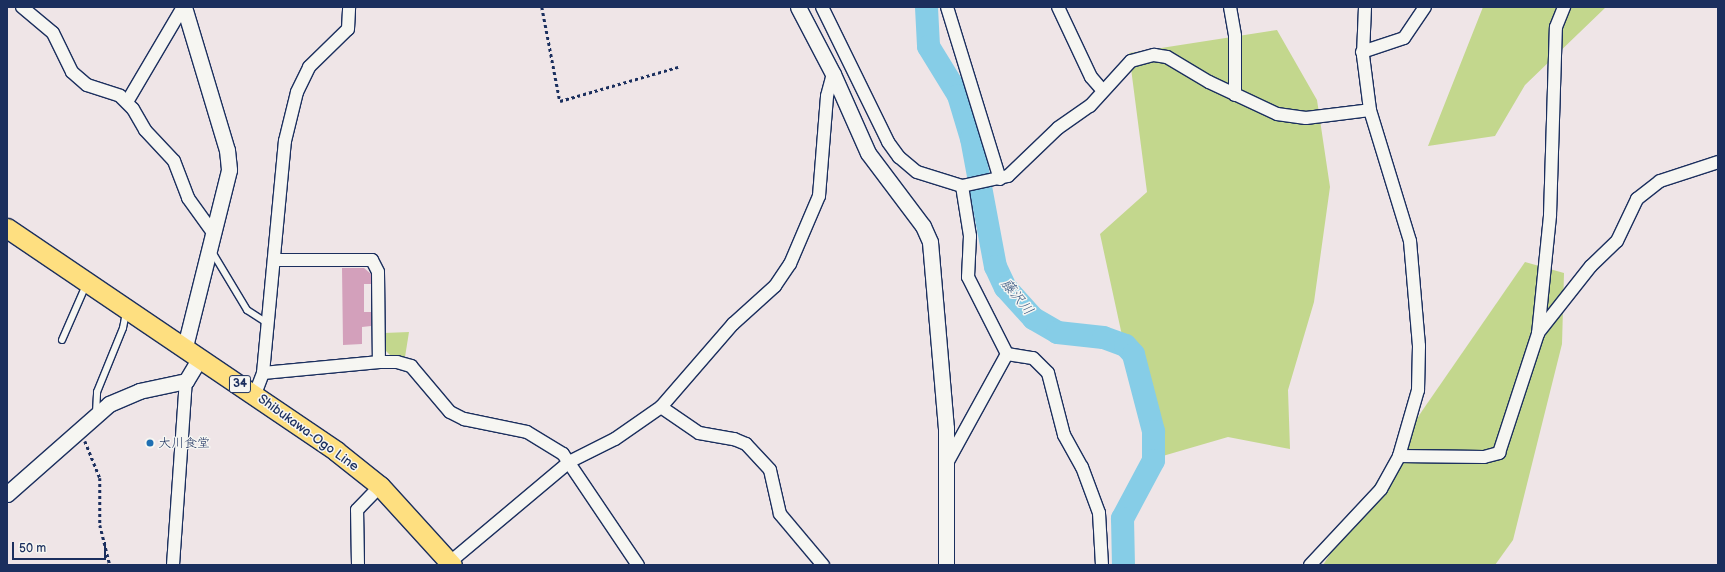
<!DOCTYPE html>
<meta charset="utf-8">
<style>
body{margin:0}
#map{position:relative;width:1725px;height:572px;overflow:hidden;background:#efe5e7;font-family:"Balsamiq Sans","Klee One",sans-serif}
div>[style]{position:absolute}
.green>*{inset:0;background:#c3d78d}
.river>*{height:23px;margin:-11.5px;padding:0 11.5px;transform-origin:11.5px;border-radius:11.5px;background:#86cde7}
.building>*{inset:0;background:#d3a0bb}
.path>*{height:2.5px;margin-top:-1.25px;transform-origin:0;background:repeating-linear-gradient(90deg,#1b2f5e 0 3px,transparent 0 6px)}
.roads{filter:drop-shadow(1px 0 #1b2f5e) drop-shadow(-1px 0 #1b2f5e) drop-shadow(0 1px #1b2f5e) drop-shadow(0 -1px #1b2f5e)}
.service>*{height:6px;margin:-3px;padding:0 3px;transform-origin:3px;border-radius:3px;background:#f6f6f2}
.minor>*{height:12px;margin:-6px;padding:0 6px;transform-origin:6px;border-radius:6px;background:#f6f6f2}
.tertiary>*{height:15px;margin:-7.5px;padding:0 7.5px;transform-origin:7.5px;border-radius:7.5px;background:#f6f6f2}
.primary>*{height:19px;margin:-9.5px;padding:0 9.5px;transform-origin:9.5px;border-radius:9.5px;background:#fedf80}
.dots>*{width:11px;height:11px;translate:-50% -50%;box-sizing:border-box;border:2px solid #f6f6f2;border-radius:50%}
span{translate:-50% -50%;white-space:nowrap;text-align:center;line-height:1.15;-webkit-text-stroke:3px #f6f6f2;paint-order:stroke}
.shield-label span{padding:1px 3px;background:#f6f6f2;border:1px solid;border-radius:3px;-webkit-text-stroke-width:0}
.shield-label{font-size:12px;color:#1b2f5e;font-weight:700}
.street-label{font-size:13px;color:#1b2f5e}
.poi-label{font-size:13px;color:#1b2f5e}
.left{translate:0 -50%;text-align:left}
.water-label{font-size:14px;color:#365680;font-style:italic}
.frame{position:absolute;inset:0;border:8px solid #1b2f5e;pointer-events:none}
.scale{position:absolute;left:12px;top:542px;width:94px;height:18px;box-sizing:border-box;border:2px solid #1b2f5e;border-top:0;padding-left:5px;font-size:12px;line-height:14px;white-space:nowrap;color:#1b2f5e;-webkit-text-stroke:3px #f6f6f2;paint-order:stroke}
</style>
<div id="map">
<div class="green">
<div style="clip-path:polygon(1483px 7px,1606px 7px,1525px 85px,1495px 136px,1428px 146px)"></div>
<div style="clip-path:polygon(1277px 30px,1317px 100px,1330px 187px,1314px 302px,1288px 390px,1290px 449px,1228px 437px,1149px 460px,1100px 234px,1147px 192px,1129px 53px)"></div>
<div style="clip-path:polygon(1525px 262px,1564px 273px,1562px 344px,1513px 540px,1495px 565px,1323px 565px,1422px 411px)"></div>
<div style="clip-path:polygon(409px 332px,405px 357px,391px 356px,384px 349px,384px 333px)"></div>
</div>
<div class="river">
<div style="left:926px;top:7px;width:39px;rotate:87deg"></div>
<div style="left:928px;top:46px;width:57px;rotate:58.5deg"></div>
<div style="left:958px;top:95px;width:45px;rotate:73.2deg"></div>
<div style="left:971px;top:138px;width:130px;rotate:79.4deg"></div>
<div style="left:995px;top:266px;width:23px;rotate:65deg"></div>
<div style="left:1005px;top:287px;width:42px;rotate:47.9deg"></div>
<div style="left:1033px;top:318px;width:28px;rotate:30deg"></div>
<div style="left:1057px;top:332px;width:46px;rotate:6.2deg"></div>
<div style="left:1103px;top:337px;width:23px;rotate:20deg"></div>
<div style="left:1125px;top:345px;width:12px;rotate:48deg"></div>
<div style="left:1133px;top:354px;width:80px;rotate:75.4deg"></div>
<div style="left:1153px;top:431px;width:29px;rotate:90deg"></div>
<div style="left:1153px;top:460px;width:66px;rotate:118.1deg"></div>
<div style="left:1122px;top:518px;width:47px;rotate:88.8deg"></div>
</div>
<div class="building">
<div style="clip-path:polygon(342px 268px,364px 268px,371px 274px,371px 284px,364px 284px,364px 312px,371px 312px,371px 326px,362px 327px,362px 344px,343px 345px)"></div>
</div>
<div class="path">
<div style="left:542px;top:7px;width:96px;rotate:79.2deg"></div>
<div style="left:560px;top:101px;width:123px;rotate:-16.1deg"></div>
<div style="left:85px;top:441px;width:40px;rotate:68deg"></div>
<div style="left:100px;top:478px;width:47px;rotate:90deg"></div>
<div style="left:100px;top:525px;width:41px;rotate:76deg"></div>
</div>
<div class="roads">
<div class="service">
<div style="left:211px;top:250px;width:70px;rotate:59deg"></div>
<div style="left:247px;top:310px;width:24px;rotate:33deg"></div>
<div style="left:62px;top:340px;width:60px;rotate:-66.4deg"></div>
<div style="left:96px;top:413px;width:21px;rotate:-87deg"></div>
<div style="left:97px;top:392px;width:69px;rotate:-67.9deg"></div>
<div style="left:123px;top:328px;width:16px;rotate:-79deg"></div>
</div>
<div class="minor">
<div style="left:22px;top:7px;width:40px;rotate:40deg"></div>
<div style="left:53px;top:33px;width:43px;rotate:64deg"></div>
<div style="left:72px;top:72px;width:20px;rotate:41deg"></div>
<div style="left:87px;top:85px;width:35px;rotate:18deg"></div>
<div style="left:120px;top:96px;width:18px;rotate:45deg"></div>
<div style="left:133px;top:109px;width:24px;rotate:60deg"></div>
<div style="left:145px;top:130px;width:42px;rotate:46.9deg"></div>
<div style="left:174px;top:161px;width:40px;rotate:69deg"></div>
<div style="left:188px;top:198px;width:44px;rotate:54.2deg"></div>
<div style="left:822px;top:7px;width:150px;rotate:63.9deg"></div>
<div style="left:888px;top:142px;width:19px;rotate:54deg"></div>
<div style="left:899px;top:157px;width:23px;rotate:40deg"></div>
<div style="left:917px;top:172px;width:47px;rotate:17.3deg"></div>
<div style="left:962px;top:186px;width:47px;rotate:-12.3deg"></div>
<div style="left:1008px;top:176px;width:69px;rotate:-43.8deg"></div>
<div style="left:1058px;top:128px;width:39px;rotate:-35deg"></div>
<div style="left:1090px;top:106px;width:61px;rotate:-47.7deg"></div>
<div style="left:1131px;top:61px;width:24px;rotate:-15deg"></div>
<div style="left:1154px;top:55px;width:13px;rotate:9deg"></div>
<div style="left:1167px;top:57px;width:49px;rotate:30.8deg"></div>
<div style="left:1209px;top:82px;width:75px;rotate:25.2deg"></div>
<div style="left:1277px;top:114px;width:29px;rotate:8deg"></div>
<div style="left:1306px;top:118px;width:64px;rotate:-7.1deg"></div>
<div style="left:947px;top:7px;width:180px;rotate:72.9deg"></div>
<div style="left:1058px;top:7px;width:77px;rotate:64.8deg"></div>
<div style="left:1091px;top:77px;width:18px;rotate:49deg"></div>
<div style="left:1230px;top:7px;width:29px;rotate:80deg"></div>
<div style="left:1235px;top:36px;width:59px;rotate:90deg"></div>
<div style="left:1362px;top:52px;width:44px;rotate:-18.4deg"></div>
<div style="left:1404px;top:38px;width:37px;rotate:-56deg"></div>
<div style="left:127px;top:102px;width:110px;rotate:-59.5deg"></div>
<div style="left:962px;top:186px;width:51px;rotate:80.9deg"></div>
<div style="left:970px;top:236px;width:41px;rotate:92.8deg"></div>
<div style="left:968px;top:277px;width:86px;rotate:63.1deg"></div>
<div style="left:274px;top:260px;width:98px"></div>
<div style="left:372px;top:260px;width:13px;rotate:63deg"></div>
<div style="left:378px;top:272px;width:90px;rotate:89.4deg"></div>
<div style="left:1538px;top:333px;width:85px;rotate:-51.7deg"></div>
<div style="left:1591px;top:266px;width:36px;rotate:-44deg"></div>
<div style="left:1617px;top:241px;width:47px;rotate:-64.5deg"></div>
<div style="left:1637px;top:199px;width:29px;rotate:-38deg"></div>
<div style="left:1660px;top:181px;width:61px;rotate:-18.1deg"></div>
<div style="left:263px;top:373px;width:117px;rotate:-5.4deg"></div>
<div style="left:379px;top:362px;width:18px"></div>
<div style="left:397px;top:362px;width:15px;rotate:16deg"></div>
<div style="left:411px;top:366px;width:60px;rotate:49.7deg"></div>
<div style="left:450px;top:412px;width:16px;rotate:27deg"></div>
<div style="left:464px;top:419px;width:64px;rotate:11.7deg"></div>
<div style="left:527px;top:432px;width:42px;rotate:31.4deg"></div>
<div style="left:563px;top:454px;width:134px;rotate:56deg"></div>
<div style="left:255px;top:394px;width:22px;rotate:-69deg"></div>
<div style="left:263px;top:373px;width:233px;rotate:-84.6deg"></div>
<div style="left:285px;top:141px;width:50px;rotate:-76.2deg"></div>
<div style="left:297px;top:92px;width:28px;rotate:-64deg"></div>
<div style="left:309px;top:67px;width:54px;rotate:-44.3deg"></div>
<div style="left:348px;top:29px;width:22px;rotate:-87deg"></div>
<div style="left:661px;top:407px;width:46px;rotate:34.4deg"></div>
<div style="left:699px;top:433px;width:36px;rotate:10deg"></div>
<div style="left:734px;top:439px;width:13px;rotate:23deg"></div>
<div style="left:746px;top:444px;width:35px;rotate:47deg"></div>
<div style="left:770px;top:470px;width:45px;rotate:77.2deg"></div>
<div style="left:780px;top:514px;width:67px;rotate:49.9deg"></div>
<div style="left:1399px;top:456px;width:85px;rotate:0.7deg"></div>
<div style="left:1484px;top:457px;width:16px;rotate:-15deg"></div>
<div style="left:1499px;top:453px;width:125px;rotate:-71.9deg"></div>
<div style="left:1538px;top:334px;width:120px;rotate:-84.2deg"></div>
<div style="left:1550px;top:215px;width:188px;rotate:-88.2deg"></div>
<div style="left:1556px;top:27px;width:22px;rotate:-68deg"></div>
<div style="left:947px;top:463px;width:124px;rotate:-61.2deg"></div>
<div style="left:1007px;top:354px;width:26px;rotate:9deg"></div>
<div style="left:1033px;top:358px;width:21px;rotate:45deg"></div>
<div style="left:1048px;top:373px;width:64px;rotate:75.5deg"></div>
<div style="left:1064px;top:435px;width:37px;rotate:61deg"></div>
<div style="left:1082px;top:467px;width:49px;rotate:69.7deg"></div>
<div style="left:1099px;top:513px;width:52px;rotate:86.7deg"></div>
<div style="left:450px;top:562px;width:155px;rotate:-40deg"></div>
<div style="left:569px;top:462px;width:51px;rotate:-26.6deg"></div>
<div style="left:615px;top:439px;width:56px;rotate:-34.8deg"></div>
<div style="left:661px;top:407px;width:110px;rotate:-49.1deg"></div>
<div style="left:733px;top:324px;width:57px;rotate:-42.1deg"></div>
<div style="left:775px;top:286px;width:27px;rotate:-56deg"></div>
<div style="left:790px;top:264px;width:74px;rotate:-66.9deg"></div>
<div style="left:819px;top:196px;width:100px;rotate:-85.4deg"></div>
<div style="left:827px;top:96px;width:23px;rotate:-75deg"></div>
<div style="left:173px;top:565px;width:184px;rotate:-86deg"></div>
<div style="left:358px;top:565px;width:55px;rotate:-91deg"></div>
<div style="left:357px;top:510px;width:33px;rotate:-46deg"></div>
<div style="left:1310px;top:565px;width:104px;rotate:-46.9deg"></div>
<div style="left:1381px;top:489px;width:38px;rotate:-61deg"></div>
<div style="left:1399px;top:456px;width:69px;rotate:-73.9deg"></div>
<div style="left:1418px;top:390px;width:44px;rotate:-88.7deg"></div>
<div style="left:1419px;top:346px;width:105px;rotate:-94.9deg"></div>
<div style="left:1410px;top:241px;width:137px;rotate:-107deg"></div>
<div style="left:1370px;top:110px;width:55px;rotate:-97.3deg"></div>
<div style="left:1363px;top:55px;width:48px;rotate:-87.6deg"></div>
</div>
<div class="tertiary">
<div style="left:184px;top:7px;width:149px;rotate:73.3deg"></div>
<div style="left:227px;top:150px;width:20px;rotate:84deg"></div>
<div style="left:229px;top:170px;width:182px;rotate:104deg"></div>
<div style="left:798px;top:7px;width:76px;rotate:62.4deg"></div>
<div style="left:833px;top:74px;width:86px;rotate:66.1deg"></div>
<div style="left:868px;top:153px;width:91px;rotate:53deg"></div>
<div style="left:923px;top:226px;width:17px;rotate:66deg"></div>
<div style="left:930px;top:242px;width:187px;rotate:85.1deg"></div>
<div style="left:946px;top:428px;width:137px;rotate:90deg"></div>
<div style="left:7px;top:494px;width:136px;rotate:-41.4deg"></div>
<div style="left:109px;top:404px;width:33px;rotate:-23deg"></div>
<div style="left:139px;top:391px;width:48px;rotate:-12deg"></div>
<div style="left:186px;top:381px;width:27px;rotate:-59deg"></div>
</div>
<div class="primary">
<div style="left:7px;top:228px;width:397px;rotate:34.1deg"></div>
<div style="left:336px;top:451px;width:56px;rotate:38.5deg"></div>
<div style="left:380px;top:486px;width:107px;rotate:47.7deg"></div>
</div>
</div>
<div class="dots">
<div style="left:150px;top:443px;background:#1f6fb2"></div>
</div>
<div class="shield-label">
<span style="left:240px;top:384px">34</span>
</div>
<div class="street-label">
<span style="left:308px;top:433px;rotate:36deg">Shibukawa-Ogo Line</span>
</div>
<div class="poi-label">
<span class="left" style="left:158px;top:443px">大川食堂</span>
</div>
<div class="water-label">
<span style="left:1017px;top:297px;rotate:51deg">藤沢川</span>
</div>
<div class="frame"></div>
<div class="scale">50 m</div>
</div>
